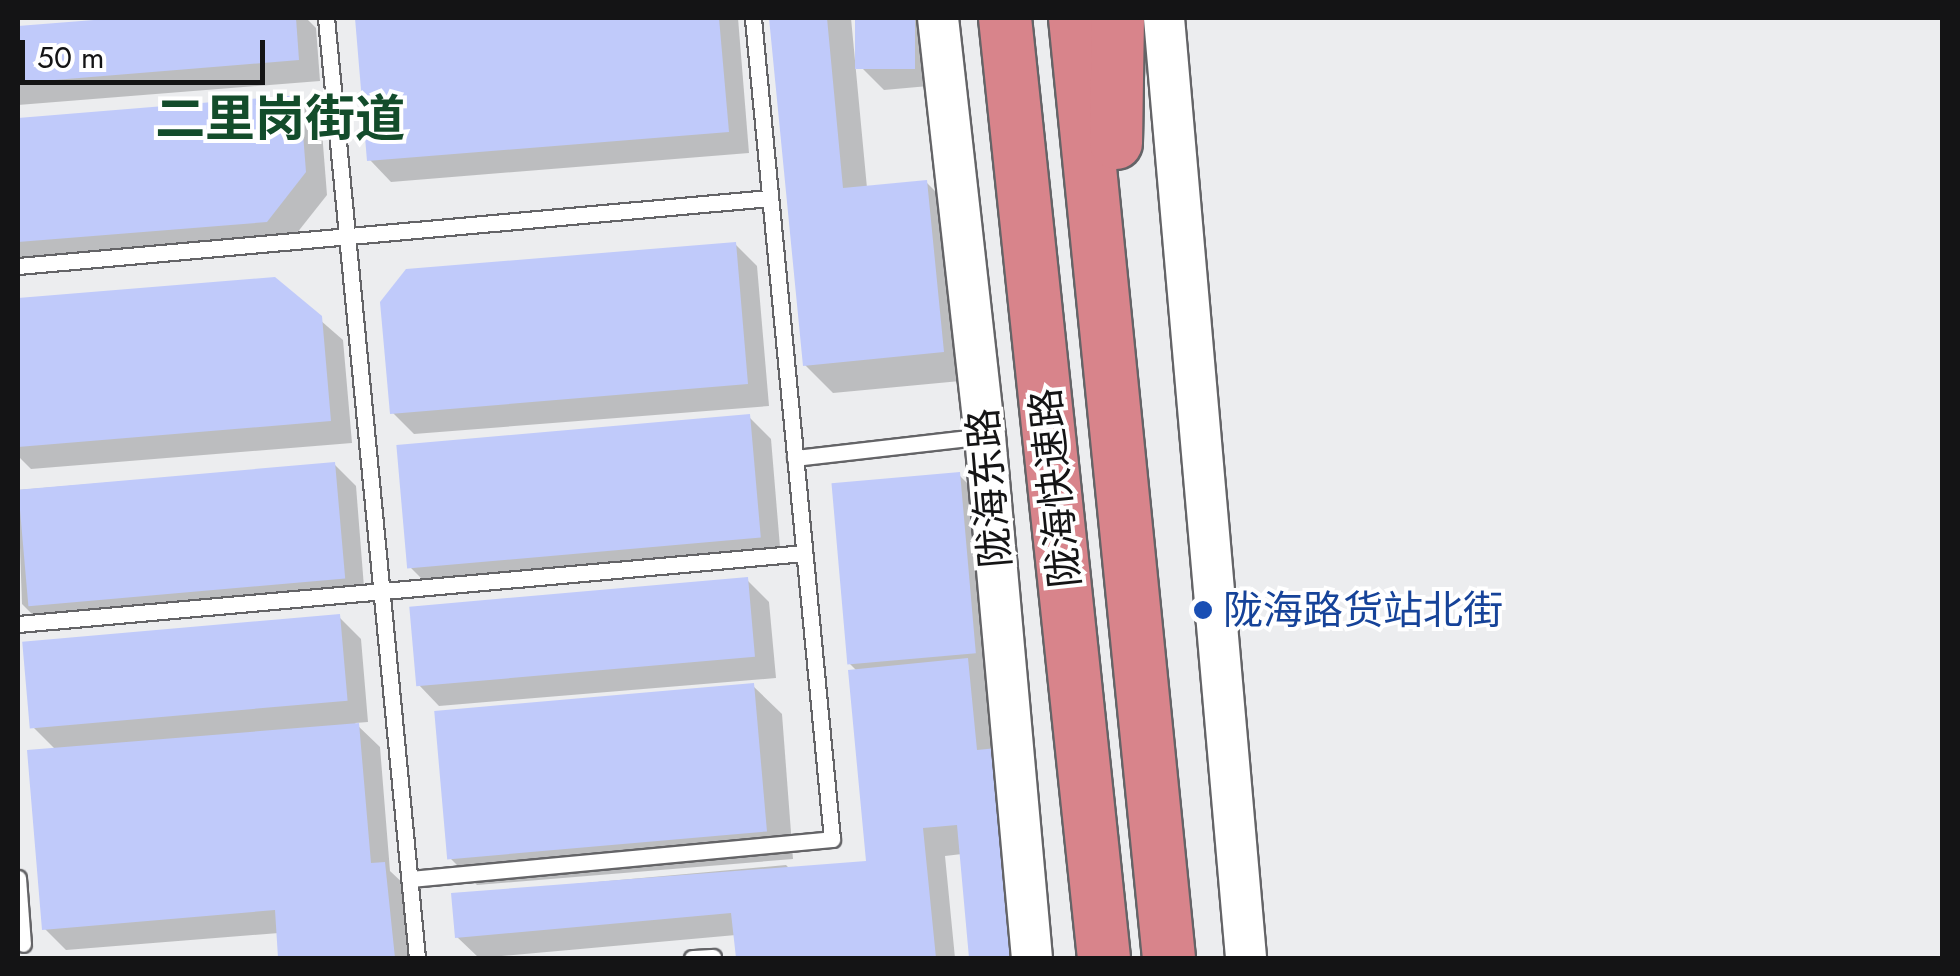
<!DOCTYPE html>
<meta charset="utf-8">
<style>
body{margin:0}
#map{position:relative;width:1960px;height:976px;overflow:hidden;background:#ecedef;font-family:Jost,"Noto Sans SC",sans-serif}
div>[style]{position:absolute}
.shadow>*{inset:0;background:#0003}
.building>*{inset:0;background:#c0cafa;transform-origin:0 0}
.roads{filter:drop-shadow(2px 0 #646467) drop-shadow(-2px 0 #646467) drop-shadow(0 2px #646467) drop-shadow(0 -2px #646467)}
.service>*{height:15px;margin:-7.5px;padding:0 7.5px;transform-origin:7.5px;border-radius:7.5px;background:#fff}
.tertiary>*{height:40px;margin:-20px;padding:0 20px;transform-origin:20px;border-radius:20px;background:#fff}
.trunk>*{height:52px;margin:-26px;padding:0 26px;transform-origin:26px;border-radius:26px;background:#d8848b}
.dots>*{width:28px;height:28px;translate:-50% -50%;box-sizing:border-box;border:5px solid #fff;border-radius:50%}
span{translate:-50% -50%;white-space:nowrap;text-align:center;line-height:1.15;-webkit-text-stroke:8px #fff;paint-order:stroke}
.street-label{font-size:40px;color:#141415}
.transit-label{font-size:40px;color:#164399}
.left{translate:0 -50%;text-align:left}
.district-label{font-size:50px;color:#134c2b;font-weight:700}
.frame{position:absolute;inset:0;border:20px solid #141415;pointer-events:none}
.scale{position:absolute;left:20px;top:40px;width:245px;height:45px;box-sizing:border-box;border:5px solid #141415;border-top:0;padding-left:12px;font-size:30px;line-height:35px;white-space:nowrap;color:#141415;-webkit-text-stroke:8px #fff;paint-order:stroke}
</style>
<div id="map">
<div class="shadow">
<div style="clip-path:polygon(149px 18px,306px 18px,316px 28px,320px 81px,18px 105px,18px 28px)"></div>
<div style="clip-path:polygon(358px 18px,738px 18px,749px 153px,391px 182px,370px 160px)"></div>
<div style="clip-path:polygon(772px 18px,851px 18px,867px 188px,926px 182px,954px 210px,971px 380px,833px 393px,805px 365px)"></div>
<div style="clip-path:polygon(857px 18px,933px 18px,940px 85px,884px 90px,862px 68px)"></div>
<div style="clip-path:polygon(299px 97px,321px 119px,327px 195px,289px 243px,18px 265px,18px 120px)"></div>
<div style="clip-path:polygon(735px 244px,757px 266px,769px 406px,414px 434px,392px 412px)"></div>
<div style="clip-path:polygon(274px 280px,343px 340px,352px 443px,31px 469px,18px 456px,18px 301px)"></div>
<div style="clip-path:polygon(749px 417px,771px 439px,781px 559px,431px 588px,409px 566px)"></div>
<div style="clip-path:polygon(334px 464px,356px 486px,365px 600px,44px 626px,22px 604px,18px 490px)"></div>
<div style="clip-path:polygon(959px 475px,987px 503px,1036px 958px,972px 958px,962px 854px,945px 856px,955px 958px,738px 958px,736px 935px,479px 958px,457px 937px,453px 895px,786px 865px,792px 871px,870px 868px,857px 671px,849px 663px)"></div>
<div style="clip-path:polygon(747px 580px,769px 602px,776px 678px,439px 706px,418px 684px)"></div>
<div style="clip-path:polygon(339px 617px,361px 639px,368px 722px,355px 723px,380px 747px,390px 871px,406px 886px,413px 958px,281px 958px,279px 933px,66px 950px,44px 928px,56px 750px,32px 726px)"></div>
<div style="clip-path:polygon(753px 686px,782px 714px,793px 859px,477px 885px,449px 857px)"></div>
</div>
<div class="building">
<div style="clip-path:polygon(119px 18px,296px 18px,299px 60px,18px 83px,18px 26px)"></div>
<div style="clip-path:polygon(355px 18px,719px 18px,729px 132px,367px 161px)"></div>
<div style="clip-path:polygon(769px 18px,827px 18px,843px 188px,927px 180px,944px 352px,803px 366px)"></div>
<div style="left:855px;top:18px;width:60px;height:51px"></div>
<div style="clip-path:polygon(300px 95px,306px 172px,267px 222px,18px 242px,18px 118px)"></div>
<div style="clip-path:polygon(736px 242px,748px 384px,390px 414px,380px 302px,406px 269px)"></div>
<div style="clip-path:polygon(275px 277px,322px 316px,331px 421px,18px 447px,18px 298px)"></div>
<div style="left:750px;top:414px;width:124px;height:355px;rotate:85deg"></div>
<div style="left:335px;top:462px;width:117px;height:318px;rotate:85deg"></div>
<div style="left:960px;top:472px;width:182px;height:129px;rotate:85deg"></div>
<div style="left:748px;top:577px;width:80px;height:340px;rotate:85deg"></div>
<div style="left:340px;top:614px;width:87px;height:319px;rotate:85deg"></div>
<div style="clip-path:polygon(968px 658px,977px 750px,997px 748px,1017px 957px,969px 958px,957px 825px,923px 828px,936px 958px,736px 958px,731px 913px,455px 938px,451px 893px,866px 861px,848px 670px)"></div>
<div style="left:754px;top:683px;width:149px;height:321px;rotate:85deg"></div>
<div style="clip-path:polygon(359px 723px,371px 863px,385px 862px,395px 958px,278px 958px,275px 910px,42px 930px,27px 750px)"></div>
</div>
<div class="roads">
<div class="service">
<div style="left:326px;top:18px;width:944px;rotate:84.47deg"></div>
<div style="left:18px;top:266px;width:755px;rotate:-5.17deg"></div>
<div style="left:795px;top:458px;width:191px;rotate:-6.6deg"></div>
<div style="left:18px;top:624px;width:789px;rotate:-5.16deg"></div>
<div style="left:18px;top:878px;width:66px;rotate:85.7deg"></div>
<div style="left:410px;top:879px;width:424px;rotate:-5.4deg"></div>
<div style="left:832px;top:839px;width:825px;rotate:-95.5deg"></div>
<div style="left:692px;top:958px;width:21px;rotate:-3deg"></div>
</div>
<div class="tertiary">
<div style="left:938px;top:18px;width:421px;rotate:83.6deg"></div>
<div style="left:985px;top:436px;width:524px;rotate:84.86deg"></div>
<div style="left:1164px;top:18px;width:944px;rotate:85.01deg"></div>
</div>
<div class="trunk">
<div style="left:1005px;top:18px;width:945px;rotate:83.99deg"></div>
<div style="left:1075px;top:18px;width:945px;rotate:84.29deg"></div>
<div style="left:1116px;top:143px;width:125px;rotate:-89.1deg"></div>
</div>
</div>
<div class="dots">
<div style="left:1203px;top:610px;background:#1a4fb4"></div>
</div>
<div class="street-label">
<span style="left:989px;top:488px;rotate:-95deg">陇海东路</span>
<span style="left:1055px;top:488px;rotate:-96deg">陇海快速路</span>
</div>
<div class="transit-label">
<span class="left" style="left:1223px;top:610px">陇海路货站北街</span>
</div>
<div class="district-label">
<span style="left:280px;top:119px">二里岗街道</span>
</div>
<div class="frame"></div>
<div class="scale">50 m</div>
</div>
